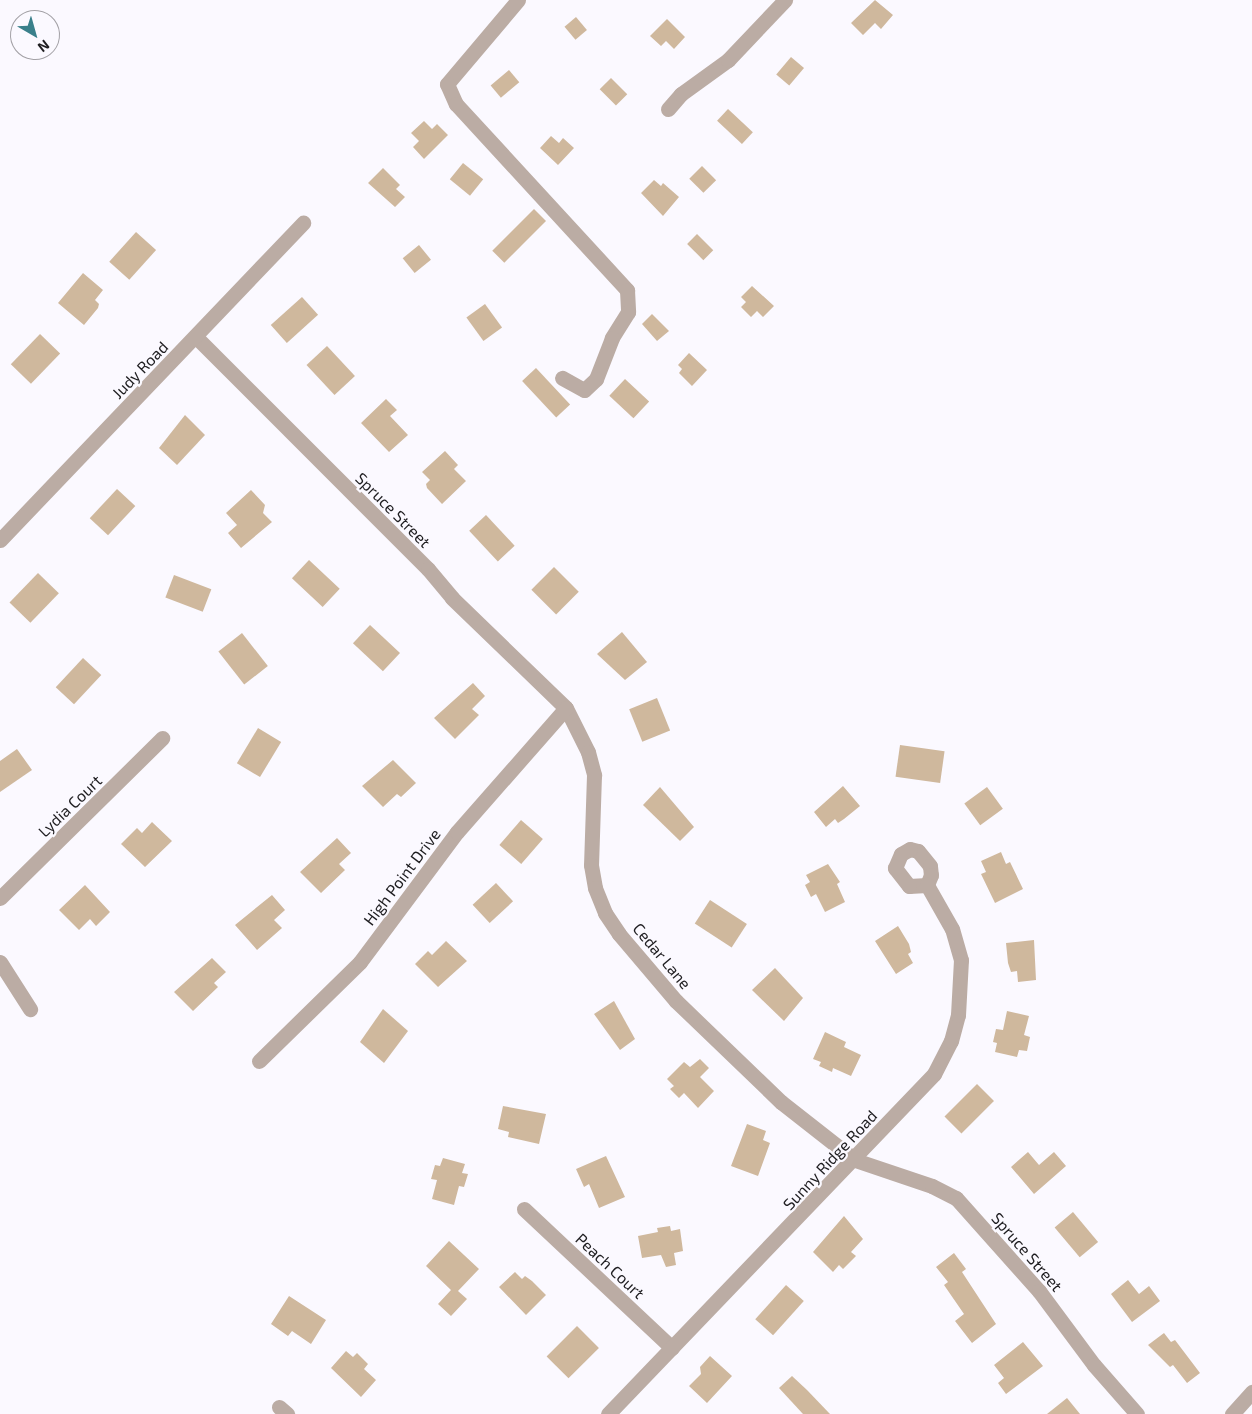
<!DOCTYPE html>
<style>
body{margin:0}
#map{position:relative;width:1252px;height:1414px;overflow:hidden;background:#fbf9ff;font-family:"Exo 2",sans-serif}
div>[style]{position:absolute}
.building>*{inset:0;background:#cfb89d;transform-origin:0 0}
.minor>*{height:15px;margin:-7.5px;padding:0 7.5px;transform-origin:7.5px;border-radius:7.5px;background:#bbaca4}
span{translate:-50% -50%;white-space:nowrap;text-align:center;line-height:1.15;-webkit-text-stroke:4.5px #fbf9ff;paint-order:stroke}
.street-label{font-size:16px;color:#1e1d20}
.north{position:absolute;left:10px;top:10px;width:50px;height:50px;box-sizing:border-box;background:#fbf9ff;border:1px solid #a3a1a6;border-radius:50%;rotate:142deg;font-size:14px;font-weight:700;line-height:20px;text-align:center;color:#1e1d20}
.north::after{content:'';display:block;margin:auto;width:18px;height:22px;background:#3a808b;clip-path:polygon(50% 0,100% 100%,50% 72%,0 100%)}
</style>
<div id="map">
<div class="building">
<div style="clip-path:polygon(875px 0,893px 15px,881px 29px,875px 23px,863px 35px,851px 23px)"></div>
<div style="left:576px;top:17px;width:17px;height:15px;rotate:50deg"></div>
<div style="clip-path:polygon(667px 19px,685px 37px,674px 49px,666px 41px,661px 46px,650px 36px)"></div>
<div style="left:791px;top:57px;width:17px;height:23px;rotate:40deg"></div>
<div style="left:509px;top:70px;width:16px;height:24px;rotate:50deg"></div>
<div style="left:611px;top:78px;width:23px;height:16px;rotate:45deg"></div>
<div style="left:728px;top:109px;width:34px;height:16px;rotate:43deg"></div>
<div style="clip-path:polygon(424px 121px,432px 129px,437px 124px,448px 135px,424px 159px,413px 147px,419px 141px,411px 133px)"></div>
<div style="clip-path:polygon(551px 136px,559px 143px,563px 138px,574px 148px,558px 165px,540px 148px)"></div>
<div style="left:463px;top:163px;width:26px;height:21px;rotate:39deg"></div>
<div style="left:702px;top:166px;width:20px;height:18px;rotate:45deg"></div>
<div style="clip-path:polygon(383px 168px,400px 185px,396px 189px,405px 197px,395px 207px,368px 183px)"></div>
<div style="clip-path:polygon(654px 180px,661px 186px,663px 183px,679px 197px,663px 216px,641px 193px)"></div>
<div style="left:534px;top:209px;width:17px;height:59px;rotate:45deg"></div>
<div style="left:136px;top:232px;width:27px;height:40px;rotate:42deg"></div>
<div style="left:697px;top:234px;width:23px;height:14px;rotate:45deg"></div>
<div style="left:419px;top:245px;width:19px;height:21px;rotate:51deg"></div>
<div style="clip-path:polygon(83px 273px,103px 290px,95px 300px,99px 304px,98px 308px,84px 325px,58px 303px)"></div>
<div style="clip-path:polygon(752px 286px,774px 306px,763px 317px,757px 311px,751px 317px,741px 307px,746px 302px,741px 297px)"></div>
<div style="left:302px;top:297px;width:24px;height:42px;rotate:48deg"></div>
<div style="left:485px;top:304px;width:29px;height:23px;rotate:54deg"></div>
<div style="clip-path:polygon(652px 314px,669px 331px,657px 341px,642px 324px)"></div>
<div style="left:40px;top:334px;width:28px;height:42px;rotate:44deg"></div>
<div style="left:327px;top:346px;width:41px;height:28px;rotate:47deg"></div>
<div style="clip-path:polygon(689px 353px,707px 370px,692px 386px,679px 373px,682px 369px,678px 365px)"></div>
<div style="left:536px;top:368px;width:50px;height:19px;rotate:47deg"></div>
<div style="left:625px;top:379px;width:33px;height:23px;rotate:43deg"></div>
<div style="clip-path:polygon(386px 399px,397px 410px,390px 416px,408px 435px,389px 452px,361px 423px)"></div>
<div style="clip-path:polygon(185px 415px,205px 435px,177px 465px,159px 448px)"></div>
<div style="clip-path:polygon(445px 451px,458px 465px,454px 469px,466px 481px,442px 504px,427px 488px,426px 484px,430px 480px,422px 472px)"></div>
<div style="left:117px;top:489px;width:25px;height:40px;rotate:43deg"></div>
<div style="clip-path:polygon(251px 490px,265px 505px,263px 513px,272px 522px,241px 548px,228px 533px,237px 525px,226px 513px)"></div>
<div style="left:486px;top:515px;width:42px;height:23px;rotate:47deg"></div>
<div style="left:309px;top:560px;width:42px;height:25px;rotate:43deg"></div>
<div style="left:554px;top:567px;width:35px;height:32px;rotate:45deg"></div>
<div style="left:38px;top:573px;width:29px;height:41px;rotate:44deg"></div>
<div style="left:174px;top:575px;width:40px;height:24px;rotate:21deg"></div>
<div style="left:370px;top:625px;width:41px;height:25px;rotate:43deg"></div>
<div style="clip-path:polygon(622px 632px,647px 662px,625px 680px,597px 654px)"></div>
<div style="left:242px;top:633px;width:42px;height:30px;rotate:52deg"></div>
<div style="left:83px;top:658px;width:25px;height:40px;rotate:43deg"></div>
<div style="clip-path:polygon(473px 683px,485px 696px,472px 709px,479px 715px,455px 739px,434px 718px)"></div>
<div style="left:657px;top:698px;width:35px;height:30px;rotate:68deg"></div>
<div style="left:258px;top:728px;width:27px;height:41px;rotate:31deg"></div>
<div style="left:900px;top:745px;width:45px;height:32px;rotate:8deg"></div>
<div style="clip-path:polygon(17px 749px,32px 770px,0 792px,0 761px)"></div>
<div style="clip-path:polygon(393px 760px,416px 783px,401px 797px,397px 794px,383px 807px,362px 786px)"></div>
<div style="clip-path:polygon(843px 786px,860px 806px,844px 819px,838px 823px,835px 819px,826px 827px,814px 812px)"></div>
<div style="clip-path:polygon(660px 787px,694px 827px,680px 841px,643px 805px)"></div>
<div style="left:987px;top:787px;width:27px;height:28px;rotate:54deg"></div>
<div style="left:521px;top:820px;width:29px;height:33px;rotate:41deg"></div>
<div style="clip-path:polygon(152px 822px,172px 841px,145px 867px,121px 844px,137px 828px,142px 833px)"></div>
<div style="clip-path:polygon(337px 838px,351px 853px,339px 864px,345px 870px,321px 893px,300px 872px)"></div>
<div style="clip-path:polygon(1001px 852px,1006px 864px,1010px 862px,1023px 889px,995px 903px,981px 874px,986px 872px,981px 861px)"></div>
<div style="clip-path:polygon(828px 864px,840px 882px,837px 884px,845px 902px,825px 912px,816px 894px,811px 897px,805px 885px,810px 882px,806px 875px)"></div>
<div style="left:496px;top:883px;width:25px;height:32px;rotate:47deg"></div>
<div style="clip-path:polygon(85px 885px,110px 912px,96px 926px,90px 919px,79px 930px,59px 910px)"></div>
<div style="clip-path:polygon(272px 895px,285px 910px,274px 920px,282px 928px,257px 950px,235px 925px)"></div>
<div style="left:710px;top:900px;width:44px;height:28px;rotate:33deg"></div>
<div style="clip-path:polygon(898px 926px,909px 944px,911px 952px,908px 954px,913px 963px,896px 974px,875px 941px)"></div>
<div style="clip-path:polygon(1034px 940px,1036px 980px,1018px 982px,1017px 971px,1011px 972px,1008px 963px,1006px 943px)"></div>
<div style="clip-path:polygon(446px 941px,467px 961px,438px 987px,415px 964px,428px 951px,432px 955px)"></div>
<div style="clip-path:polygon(212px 958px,226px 972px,214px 983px,218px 987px,193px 1011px,174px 992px)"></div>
<div style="clip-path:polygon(775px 968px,803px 998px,784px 1021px,752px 990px)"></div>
<div style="clip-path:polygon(614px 1001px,635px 1039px,620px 1050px,594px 1014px)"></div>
<div style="clip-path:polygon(383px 1009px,408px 1031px,384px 1063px,360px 1042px)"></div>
<div style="clip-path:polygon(1007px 1011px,1029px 1016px,1024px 1035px,1030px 1037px,1027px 1051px,1019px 1050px,1017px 1057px,995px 1052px,997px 1043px,993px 1042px,996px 1029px,1003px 1030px)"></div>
<div style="clip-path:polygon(825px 1032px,846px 1042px,844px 1047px,861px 1055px,851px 1076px,833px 1068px,832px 1072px,819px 1066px,821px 1062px,813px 1059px)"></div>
<div style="clip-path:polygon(700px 1059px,709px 1068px,700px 1077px,714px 1091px,698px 1108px,684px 1093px,679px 1098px,670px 1089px,674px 1086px,667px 1079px,684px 1062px,690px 1067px)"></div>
<div style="left:977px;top:1084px;width:24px;height:46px;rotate:45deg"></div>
<div style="clip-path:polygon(503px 1106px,546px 1114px,539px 1144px,508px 1137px,509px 1132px,498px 1129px)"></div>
<div style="clip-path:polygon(747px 1124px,766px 1131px,763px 1140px,770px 1143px,758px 1176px,731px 1166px)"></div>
<div style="clip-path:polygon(1028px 1152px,1039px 1165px,1054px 1152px,1066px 1166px,1034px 1194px,1011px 1167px)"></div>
<div style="clip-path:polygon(606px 1156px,625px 1197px,599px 1208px,589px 1184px,584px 1187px,576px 1169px)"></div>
<div style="clip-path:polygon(443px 1158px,465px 1164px,462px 1173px,468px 1174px,464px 1187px,459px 1186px,454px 1205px,432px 1199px,437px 1180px,431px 1179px,435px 1165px,440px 1166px)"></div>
<div style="left:1073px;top:1212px;width:39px;height:24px;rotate:50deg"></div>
<div style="clip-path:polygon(844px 1216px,863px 1239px,851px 1252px,856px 1256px,843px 1269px,839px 1265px,833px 1272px,813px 1252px)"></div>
<div style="clip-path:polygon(670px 1226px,671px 1231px,680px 1229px,683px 1251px,674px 1253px,676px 1265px,666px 1267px,661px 1255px,642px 1258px,638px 1236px,658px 1232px,657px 1228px)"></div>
<div style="clip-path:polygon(449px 1241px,479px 1269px,458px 1291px,467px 1299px,451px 1316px,438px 1304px,451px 1290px,426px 1266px)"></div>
<div style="clip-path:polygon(954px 1253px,966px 1269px,962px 1272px,996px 1324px,972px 1343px,955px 1321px,964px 1314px,944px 1285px,948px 1282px,936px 1267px)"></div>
<div style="clip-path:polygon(515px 1272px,522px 1279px,525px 1276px,532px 1281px,546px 1295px,526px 1315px,499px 1287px)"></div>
<div style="clip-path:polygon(1128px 1280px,1139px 1294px,1149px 1286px,1160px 1301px,1132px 1322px,1111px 1294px)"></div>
<div style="left:786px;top:1285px;width:24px;height:46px;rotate:42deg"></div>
<div style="clip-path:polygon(289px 1296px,326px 1320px,311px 1344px,292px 1331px,288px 1336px,271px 1324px)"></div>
<div style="left:577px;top:1326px;width:31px;height:43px;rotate:45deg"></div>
<div style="clip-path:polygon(1164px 1333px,1171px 1342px,1175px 1340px,1200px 1373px,1187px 1383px,1173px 1365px,1170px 1367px,1148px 1345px)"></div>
<div style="clip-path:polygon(1023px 1342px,1043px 1366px,1006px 1394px,998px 1383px,1004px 1378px,994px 1365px)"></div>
<div style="clip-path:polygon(346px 1351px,353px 1357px,357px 1353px,368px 1364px,364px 1369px,376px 1380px,361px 1397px,331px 1368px)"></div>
<div style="clip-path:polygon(710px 1356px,732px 1376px,707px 1403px,689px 1386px,701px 1374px,700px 1367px)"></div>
<div style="clip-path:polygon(792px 1376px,807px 1390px,830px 1414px,803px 1414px,779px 1388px)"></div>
<div style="clip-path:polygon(1067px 1398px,1080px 1414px,1047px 1414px)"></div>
</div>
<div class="minor">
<div style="left:518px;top:0;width:110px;rotate:130.2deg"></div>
<div style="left:447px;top:84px;width:22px;rotate:66deg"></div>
<div style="left:456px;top:104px;width:253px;rotate:47.4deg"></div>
<div style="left:627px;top:290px;width:22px;rotate:87deg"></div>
<div style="left:628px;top:312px;width:31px;rotate:122deg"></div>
<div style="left:612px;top:338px;width:44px;rotate:111.3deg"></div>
<div style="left:596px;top:379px;width:16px;rotate:137deg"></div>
<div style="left:584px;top:390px;width:25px;rotate:-151deg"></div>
<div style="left:668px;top:109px;width:20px;rotate:-49deg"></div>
<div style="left:681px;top:94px;width:58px;rotate:-35.9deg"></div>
<div style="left:728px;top:60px;width:83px;rotate:-46.5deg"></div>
<div style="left:196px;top:337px;width:328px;rotate:45deg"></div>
<div style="left:428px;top:569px;width:38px;rotate:50deg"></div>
<div style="left:452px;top:598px;width:158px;rotate:44deg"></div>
<div style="left:566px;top:708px;width:49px;rotate:63.4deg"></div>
<div style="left:588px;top:752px;width:24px;rotate:75deg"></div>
<div style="left:594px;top:775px;width:90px;rotate:91.9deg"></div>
<div style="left:591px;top:865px;width:23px;rotate:80deg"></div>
<div style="left:595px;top:888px;width:27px;rotate:68deg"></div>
<div style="left:605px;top:913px;width:25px;rotate:56deg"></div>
<div style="left:619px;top:934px;width:88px;rotate:49.6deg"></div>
<div style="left:676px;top:1001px;width:146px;rotate:43.9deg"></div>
<div style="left:781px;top:1102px;width:94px;rotate:38.1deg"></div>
<div style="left:855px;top:1160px;width:81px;rotate:18.7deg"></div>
<div style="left:932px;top:1186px;width:27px;rotate:27deg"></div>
<div style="left:956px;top:1198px;width:125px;rotate:48.3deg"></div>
<div style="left:1039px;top:1291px;width:92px;rotate:53.4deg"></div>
<div style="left:1094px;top:1365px;width:65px;rotate:48.7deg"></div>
<div style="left:0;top:540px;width:439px;rotate:-46.3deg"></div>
<div style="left:910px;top:849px;width:8px;rotate:14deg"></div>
<div style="left:918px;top:851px;width:19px;rotate:51deg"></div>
<div style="left:930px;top:866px;width:9px;rotate:84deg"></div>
<div style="left:931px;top:875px;width:11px;rotate:112deg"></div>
<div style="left:927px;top:885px;width:18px;rotate:177deg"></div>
<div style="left:909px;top:886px;width:23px;rotate:-128deg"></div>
<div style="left:895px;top:868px;width:15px;rotate:-67deg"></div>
<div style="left:901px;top:854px;width:10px;rotate:-29deg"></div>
<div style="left:0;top:898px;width:228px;rotate:-44.6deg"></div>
<div style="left:0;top:962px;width:56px;rotate:57.4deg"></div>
<div style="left:259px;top:1061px;width:141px;rotate:-44.4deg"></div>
<div style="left:360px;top:962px;width:162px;rotate:-53.3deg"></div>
<div style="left:457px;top:832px;width:165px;rotate:-48.7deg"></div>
<div style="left:524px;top:1209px;width:203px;rotate:43.2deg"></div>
<div style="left:279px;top:1407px;width:11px;rotate:41deg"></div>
<div style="left:608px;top:1414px;width:471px;rotate:-46.2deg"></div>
<div style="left:934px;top:1074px;width:37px;rotate:-63deg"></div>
<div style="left:951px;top:1041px;width:27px;rotate:-75deg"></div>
<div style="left:958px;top:1015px;width:55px;rotate:-86.9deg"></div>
<div style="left:961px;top:960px;width:32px;rotate:-106deg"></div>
<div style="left:952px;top:929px;width:51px;rotate:-119.6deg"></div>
<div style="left:1232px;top:1414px;width:30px;rotate:-48deg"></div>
</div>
<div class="street-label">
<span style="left:140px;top:370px;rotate:-46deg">Judy Road</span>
<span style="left:393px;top:510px;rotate:45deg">Spruce Street</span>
<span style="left:70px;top:806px;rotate:-44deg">Lydia Court</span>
<span style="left:402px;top:877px;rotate:-53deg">High Point Drive</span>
<span style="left:662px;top:956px;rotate:50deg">Cedar Lane</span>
<span style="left:830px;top:1160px;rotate:-47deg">Sunny Ridge Road</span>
<span style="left:1027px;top:1252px;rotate:49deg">Spruce Street</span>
<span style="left:610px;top:1266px;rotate:43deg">Peach Court</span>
</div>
<div class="north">N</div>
</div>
